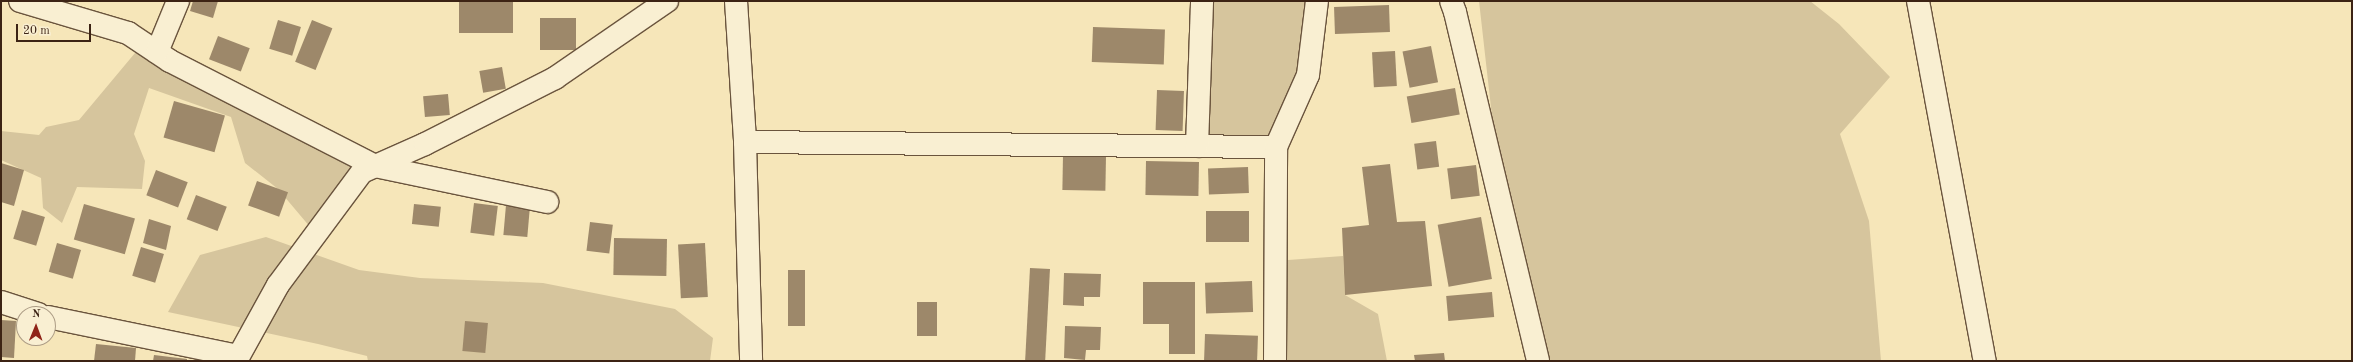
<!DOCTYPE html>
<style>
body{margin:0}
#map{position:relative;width:2353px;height:362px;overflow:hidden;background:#f6e6b9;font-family:"Old Standard TT",serif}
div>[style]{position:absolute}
.green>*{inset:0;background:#d6c59d}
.building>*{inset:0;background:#9d886a;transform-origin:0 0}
.roads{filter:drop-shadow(1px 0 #6a543d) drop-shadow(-1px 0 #6a543d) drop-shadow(0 1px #6a543d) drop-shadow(0 -1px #6a543d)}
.street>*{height:22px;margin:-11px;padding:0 11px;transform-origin:11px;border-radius:11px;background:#f9efd2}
.secondary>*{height:22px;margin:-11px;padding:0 11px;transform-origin:11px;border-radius:11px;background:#f9efd2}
span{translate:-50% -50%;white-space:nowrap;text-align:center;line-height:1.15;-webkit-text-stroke:3.5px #f9efd2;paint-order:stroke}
.frame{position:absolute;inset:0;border:2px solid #3c2314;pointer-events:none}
.north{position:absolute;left:16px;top:306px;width:40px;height:40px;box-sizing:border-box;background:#f9efd2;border:1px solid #ad9d86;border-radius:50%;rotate:1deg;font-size:11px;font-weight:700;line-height:16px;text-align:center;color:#3c2314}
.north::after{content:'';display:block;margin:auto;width:14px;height:18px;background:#8f2418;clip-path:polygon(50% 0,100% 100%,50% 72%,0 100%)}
.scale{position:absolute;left:16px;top:24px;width:75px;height:18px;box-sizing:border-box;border:2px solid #3c2314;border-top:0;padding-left:5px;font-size:12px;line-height:14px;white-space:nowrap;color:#3c2314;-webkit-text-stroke:3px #f9efd2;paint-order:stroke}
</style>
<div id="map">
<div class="green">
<div style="clip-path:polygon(1202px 1px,1316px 1px,1317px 10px,1276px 147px,1197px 146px)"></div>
<div style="clip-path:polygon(1479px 1px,1810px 1px,1839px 24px,1890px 77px,1840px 134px,1869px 221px,1881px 361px,1538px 361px,1503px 214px)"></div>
<div style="clip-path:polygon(135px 53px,165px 58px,364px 161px,334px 189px,316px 234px,278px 189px,245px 163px,231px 117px,149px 88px,134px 134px,145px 161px,142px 189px,77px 187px,62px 223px,43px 208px,41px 178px,1px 160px,1px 131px,39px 135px,46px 127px,79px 120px)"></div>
<div style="clip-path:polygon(266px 237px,359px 270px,420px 278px,543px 283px,675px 309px,713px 338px,710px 361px,368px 361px,367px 356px,318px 344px,168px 312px,200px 255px)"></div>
<div style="clip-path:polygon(1343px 256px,1345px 295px,1378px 314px,1387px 361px,1276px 361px,1288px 260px)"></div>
</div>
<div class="building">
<div style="clip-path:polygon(193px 1px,218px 1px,213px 18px,190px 11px)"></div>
<div style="left:459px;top:1px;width:54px;height:32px"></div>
<div style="left:1389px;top:5px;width:27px;height:55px;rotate:88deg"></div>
<div style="left:540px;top:18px;width:36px;height:32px"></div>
<div style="left:278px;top:20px;width:24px;height:30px;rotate:17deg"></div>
<div style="left:312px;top:20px;width:22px;height:45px;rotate:22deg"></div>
<div style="left:1093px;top:27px;width:72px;height:35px;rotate:2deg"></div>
<div style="left:218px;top:36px;width:34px;height:25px;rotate:21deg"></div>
<div style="left:1431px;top:46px;width:37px;height:29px;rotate:79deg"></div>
<div style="left:1395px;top:51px;width:35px;height:23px;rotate:87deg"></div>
<div style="left:502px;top:67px;width:22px;height:23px;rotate:80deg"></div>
<div style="left:1455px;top:88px;width:27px;height:49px;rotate:80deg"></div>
<div style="left:1157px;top:90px;width:27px;height:40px;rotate:2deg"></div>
<div style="left:448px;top:94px;width:21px;height:25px;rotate:85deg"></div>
<div style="left:174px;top:101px;width:53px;height:38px;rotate:16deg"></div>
<div style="left:1436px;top:141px;width:26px;height:22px;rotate:83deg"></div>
<div style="left:1063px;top:155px;width:43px;height:35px;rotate:1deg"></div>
<div style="left:1146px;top:161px;width:53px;height:34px;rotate:1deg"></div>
<div style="clip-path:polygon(1px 163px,24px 170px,14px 206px,1px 202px)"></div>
<div style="clip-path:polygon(1390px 164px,1397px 222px,1425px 221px,1432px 286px,1345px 295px,1342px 228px,1369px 225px,1362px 167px)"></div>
<div style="left:1476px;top:165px;width:31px;height:29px;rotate:83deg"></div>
<div style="left:1248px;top:167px;width:26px;height:40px;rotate:88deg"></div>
<div style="left:156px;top:170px;width:34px;height:27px;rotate:21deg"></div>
<div style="left:257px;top:181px;width:33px;height:26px;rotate:20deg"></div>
<div style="left:196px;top:195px;width:33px;height:26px;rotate:21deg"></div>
<div style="left:474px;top:203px;width:24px;height:30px;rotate:7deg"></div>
<div style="left:84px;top:204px;width:53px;height:37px;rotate:16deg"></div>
<div style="left:414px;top:204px;width:27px;height:20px;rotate:6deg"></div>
<div style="left:506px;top:205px;width:24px;height:30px;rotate:5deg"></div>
<div style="left:22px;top:210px;width:24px;height:30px;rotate:17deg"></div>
<div style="left:1249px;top:211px;width:31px;height:43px;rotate:90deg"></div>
<div style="left:1481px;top:217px;width:63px;height:44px;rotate:80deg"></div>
<div style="clip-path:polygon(149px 219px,171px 226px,166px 250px,143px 243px)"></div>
<div style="left:590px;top:222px;width:23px;height:29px;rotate:7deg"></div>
<div style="left:614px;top:238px;width:53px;height:37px;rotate:1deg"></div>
<div style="left:57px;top:243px;width:25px;height:30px;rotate:16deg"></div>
<div style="left:705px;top:243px;width:54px;height:27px;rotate:87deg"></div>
<div style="left:141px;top:247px;width:24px;height:30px;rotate:17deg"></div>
<div style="left:1030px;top:268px;width:20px;height:93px;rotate:3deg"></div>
<div style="left:788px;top:270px;width:17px;height:56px"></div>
<div style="clip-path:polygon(1064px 273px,1101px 274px,1100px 297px,1084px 297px,1084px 306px,1063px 305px)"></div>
<div style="left:1252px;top:281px;width:31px;height:47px;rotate:88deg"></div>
<div style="clip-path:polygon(1143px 282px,1195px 282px,1195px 354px,1169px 354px,1169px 324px,1143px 324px)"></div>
<div style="left:1492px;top:292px;width:25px;height:46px;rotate:85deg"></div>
<div style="left:917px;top:302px;width:20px;height:34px"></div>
<div style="clip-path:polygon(1px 320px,16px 321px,14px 358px,1px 357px)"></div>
<div style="left:465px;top:321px;width:23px;height:30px;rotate:5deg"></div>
<div style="clip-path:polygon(1065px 326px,1101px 327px,1100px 350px,1086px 350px,1085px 360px,1064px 358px)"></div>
<div style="left:1205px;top:334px;width:53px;height:27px;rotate:2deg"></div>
<div style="clip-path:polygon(96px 344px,136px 348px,135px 361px,94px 361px)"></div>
<div style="clip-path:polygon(1444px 353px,1445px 361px,1415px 361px,1414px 355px)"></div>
<div style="clip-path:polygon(154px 355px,187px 359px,187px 361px,153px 361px)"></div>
</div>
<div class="roads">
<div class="street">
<div style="left:20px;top:1px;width:113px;rotate:16.5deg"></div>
<div style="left:128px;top:33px;width:50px;rotate:33.7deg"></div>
<div style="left:170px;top:61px;width:230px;rotate:27.1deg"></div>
<div style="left:375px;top:166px;width:176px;rotate:11.8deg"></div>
<div style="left:1451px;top:1px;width:12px;rotate:70deg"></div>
<div style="left:1455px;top:12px;width:359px;rotate:76.6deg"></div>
<div style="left:1918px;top:1px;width:366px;rotate:79.5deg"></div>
<div style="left:157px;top:52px;width:55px;rotate:-67.6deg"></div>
<div style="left:745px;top:142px;width:531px;rotate:0.54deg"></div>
<div style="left:1197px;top:146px;width:145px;rotate:-88deg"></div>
<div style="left:1px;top:302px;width:39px;rotate:18deg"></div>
<div style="left:48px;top:317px;width:194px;rotate:11.6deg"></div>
<div style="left:236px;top:361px;width:87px;rotate:-61.1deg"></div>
<div style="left:278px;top:285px;width:141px;rotate:-53.4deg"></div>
<div style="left:362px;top:172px;width:69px;rotate:-24deg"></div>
<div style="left:425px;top:144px;width:146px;rotate:-26.9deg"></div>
<div style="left:555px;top:78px;width:136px;rotate:-34.5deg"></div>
<div style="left:1275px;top:361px;width:214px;rotate:-89.7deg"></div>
<div style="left:1276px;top:147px;width:79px;rotate:-66deg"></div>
<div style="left:1308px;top:75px;width:75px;rotate:-83.1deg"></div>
</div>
<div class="secondary">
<div style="left:736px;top:1px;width:141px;rotate:86.3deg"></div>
<div style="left:745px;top:142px;width:219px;rotate:88.4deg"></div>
</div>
</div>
<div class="frame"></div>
<div class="north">N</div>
<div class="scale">20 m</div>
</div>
